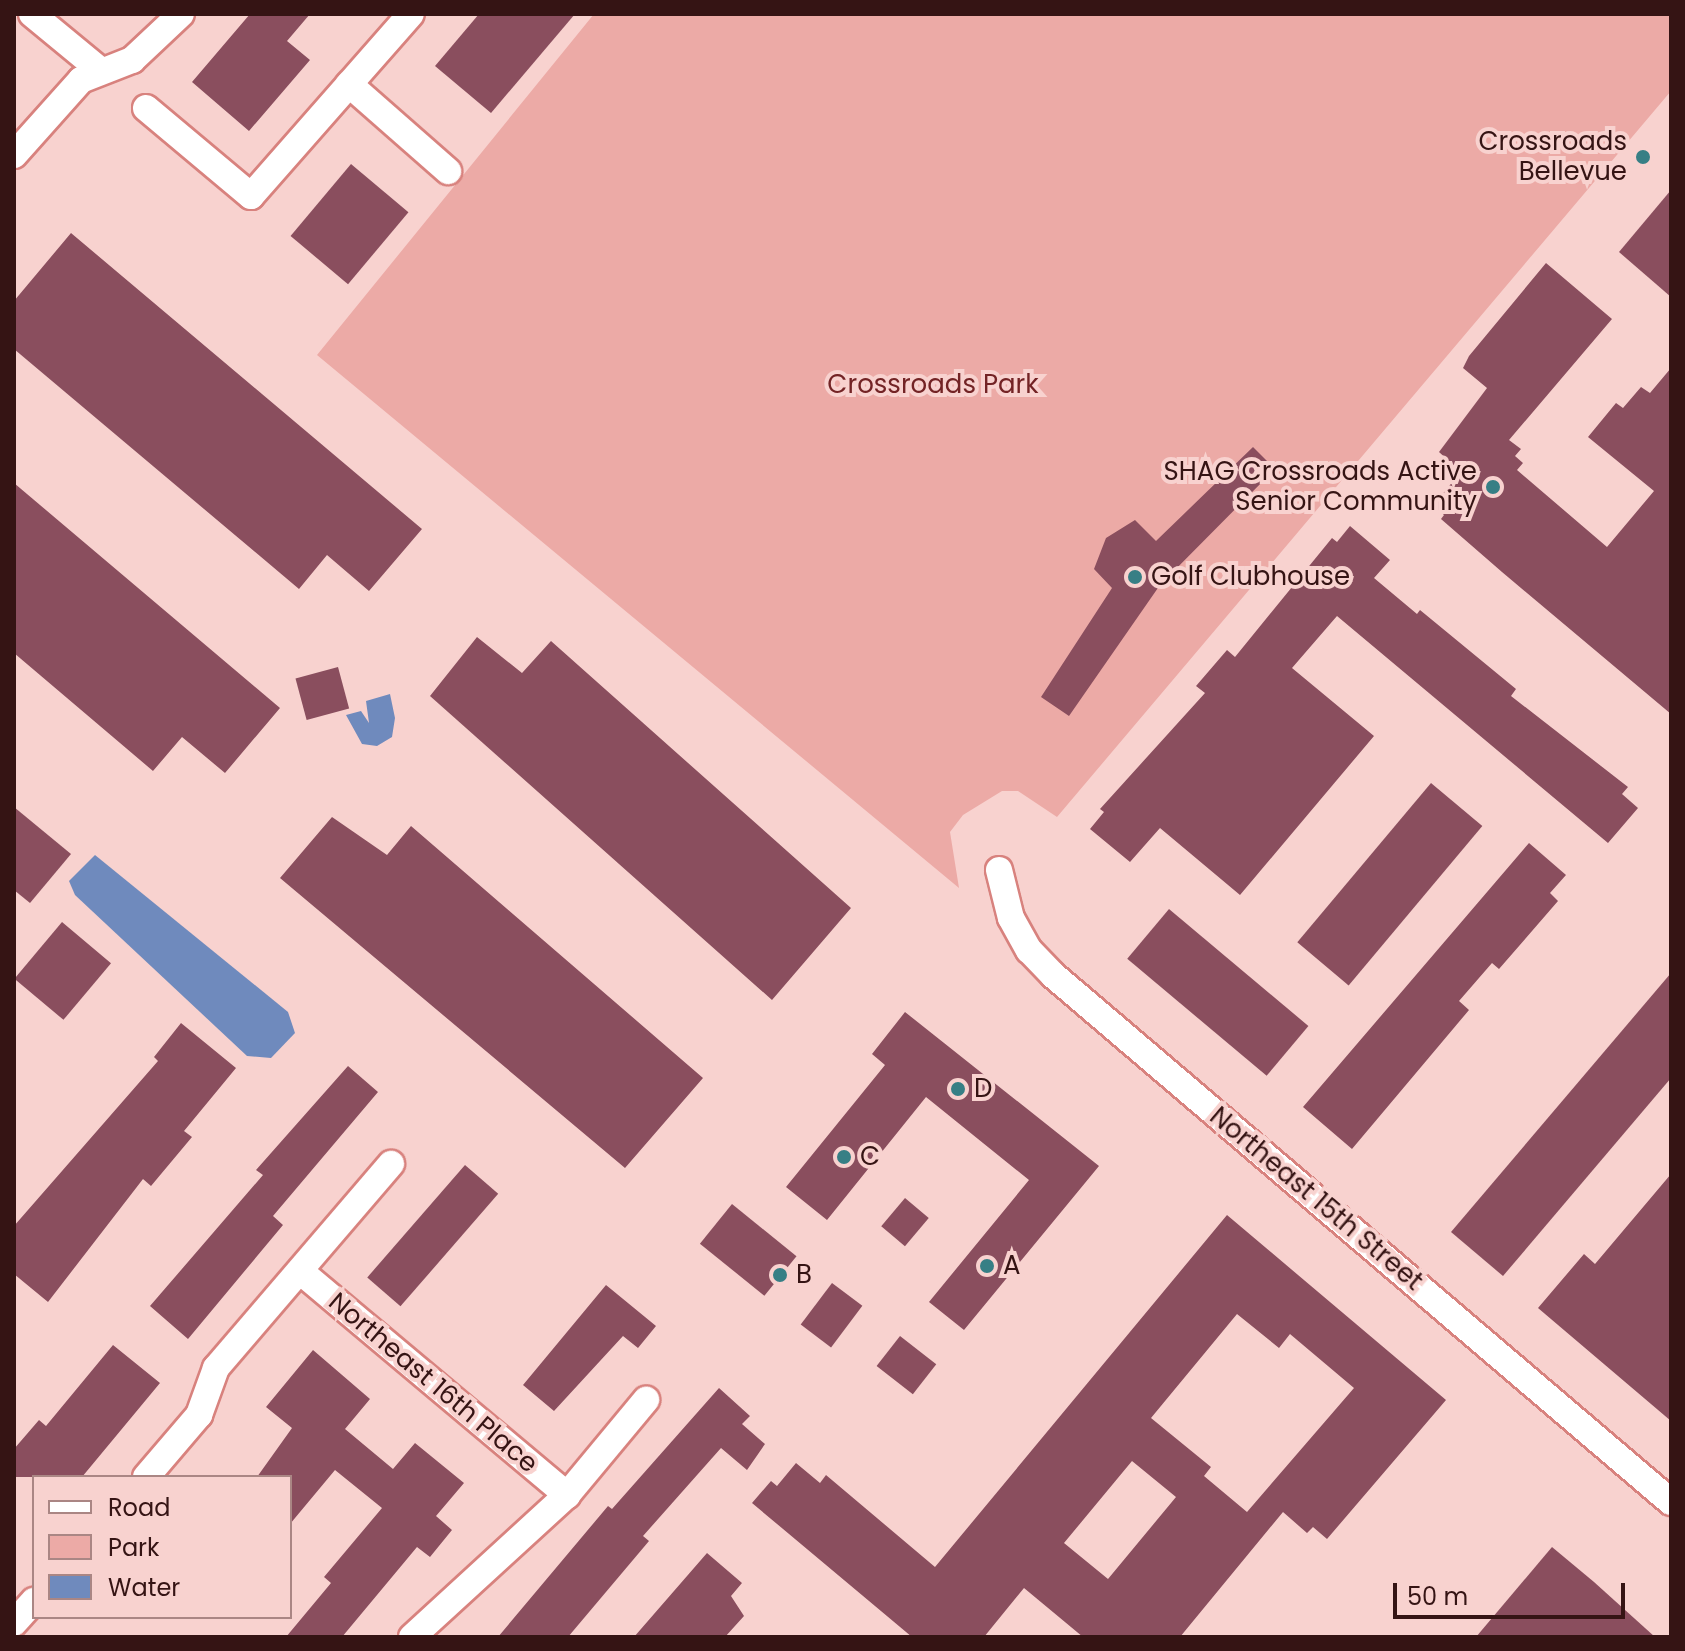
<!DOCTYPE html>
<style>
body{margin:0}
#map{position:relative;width:1685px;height:1651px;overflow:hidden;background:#f8d2cf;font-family:Poppins,sans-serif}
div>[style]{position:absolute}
.green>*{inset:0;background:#ecaaa6}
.water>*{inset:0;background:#6f8abd}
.building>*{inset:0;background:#8a4e5e;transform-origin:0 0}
.roads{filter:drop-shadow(2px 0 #d8827e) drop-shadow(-2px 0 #d8827e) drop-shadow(0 2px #d8827e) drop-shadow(0 -2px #d8827e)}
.street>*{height:26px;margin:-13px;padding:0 13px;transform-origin:13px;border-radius:13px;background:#fff}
.dots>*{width:22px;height:22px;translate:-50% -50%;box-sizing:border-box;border:4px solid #f8d2cf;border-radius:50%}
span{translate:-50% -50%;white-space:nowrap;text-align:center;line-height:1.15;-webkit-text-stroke:8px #f8d2cf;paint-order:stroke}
.poi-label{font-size:26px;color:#351414}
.right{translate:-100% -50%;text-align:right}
.left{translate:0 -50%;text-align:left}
.park-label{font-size:26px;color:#732325}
.street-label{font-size:26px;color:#351414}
.frame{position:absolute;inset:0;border:16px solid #351414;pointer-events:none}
.legend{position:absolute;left:32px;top:1475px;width:260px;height:144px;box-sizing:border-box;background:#f8d2cf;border:2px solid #aa8684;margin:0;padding:10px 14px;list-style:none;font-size:24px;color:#351414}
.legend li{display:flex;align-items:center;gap:16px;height:40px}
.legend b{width:40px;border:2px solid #aa8684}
.scale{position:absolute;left:1393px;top:1583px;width:232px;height:36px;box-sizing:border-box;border:4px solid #351414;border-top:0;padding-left:10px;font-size:24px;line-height:28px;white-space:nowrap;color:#351414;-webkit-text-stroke:6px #f8d2cf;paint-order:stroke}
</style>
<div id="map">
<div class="green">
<div style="clip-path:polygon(594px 14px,1671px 14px,1671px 91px,1057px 817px,1018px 791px,1002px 791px,963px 815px,950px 832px,959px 888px,317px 355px)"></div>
</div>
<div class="water">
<div style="clip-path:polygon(390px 694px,395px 718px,392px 737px,377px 746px,362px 744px,346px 715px,361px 711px,369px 723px,366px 701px)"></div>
<div style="clip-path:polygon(95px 855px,288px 1012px,295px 1033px,271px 1058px,247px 1056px,75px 895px,69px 881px)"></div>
</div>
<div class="building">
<div style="clip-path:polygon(250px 14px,310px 14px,287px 41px,310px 60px,249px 131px,192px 82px)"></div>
<div style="clip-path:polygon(479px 14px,575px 14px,491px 113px,435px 66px)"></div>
<div style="left:351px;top:164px;width:75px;height:94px;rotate:40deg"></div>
<div style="clip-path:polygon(1671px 190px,1671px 297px,1619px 252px)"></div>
<div style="clip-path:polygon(71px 233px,422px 529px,369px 591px,327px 555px,299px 589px,14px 349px,14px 301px)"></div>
<div style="clip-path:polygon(1546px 263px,1612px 319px,1509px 440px,1521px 449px,1515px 456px,1523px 463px,1517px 470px,1607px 547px,1654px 491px,1588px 437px,1616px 403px,1623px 408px,1641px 387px,1650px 393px,1671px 368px,1671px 714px,1502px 572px,1441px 519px,1444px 515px,1433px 505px,1461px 472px,1439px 452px,1487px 388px,1463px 368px,1469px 356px)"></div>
<div style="clip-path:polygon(1253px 447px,1275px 469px,1160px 585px,1069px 716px,1041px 697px,1112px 588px,1094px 569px,1106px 538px,1135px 520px,1156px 541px)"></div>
<div style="clip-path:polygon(14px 483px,280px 708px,225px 773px,182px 737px,153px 771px,14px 653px)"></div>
<div style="clip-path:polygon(1350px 526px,1390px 560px,1374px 578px,1417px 614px,1420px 610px,1516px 689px,1511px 696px,1628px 787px,1622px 794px,1638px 808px,1608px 843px,1337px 616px,1292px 668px,1374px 736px,1240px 895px,1160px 828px,1130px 862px,1090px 829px,1104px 812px,1100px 809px,1205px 693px,1196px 686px,1227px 650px,1235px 657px,1332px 538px,1337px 542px)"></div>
<div style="clip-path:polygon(477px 637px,522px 673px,551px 641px,851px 908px,772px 1000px,430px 696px)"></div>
<div style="left:338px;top:667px;width:43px;height:44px;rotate:75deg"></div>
<div style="left:1431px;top:783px;width:67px;height:208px;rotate:40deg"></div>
<div style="clip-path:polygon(14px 807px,71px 854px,30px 903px,14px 890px)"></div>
<div style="clip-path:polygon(332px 817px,387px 855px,411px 826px,703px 1078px,625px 1168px,280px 878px)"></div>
<div style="clip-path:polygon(1529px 843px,1566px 875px,1550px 893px,1558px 901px,1499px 969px,1492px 963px,1459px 1001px,1469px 1010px,1352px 1149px,1303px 1107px)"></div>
<div style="left:1169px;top:909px;width:182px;height:65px;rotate:40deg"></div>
<div style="left:62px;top:922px;width:64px;height:74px;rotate:40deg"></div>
<div style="clip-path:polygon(1671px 973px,1671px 1078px,1503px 1276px,1451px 1232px)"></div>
<div style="clip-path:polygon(905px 1012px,1099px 1166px,964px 1330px,929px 1302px,1029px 1180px,926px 1097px,827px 1220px,786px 1187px,885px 1065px,872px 1054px)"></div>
<div style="clip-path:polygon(181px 1023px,236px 1068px,184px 1131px,192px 1137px,151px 1186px,143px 1179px,48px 1302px,14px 1274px,14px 1226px,158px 1061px,154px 1057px)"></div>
<div style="clip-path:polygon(348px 1066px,378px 1092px,273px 1216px,283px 1225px,188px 1339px,150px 1306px,263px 1175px,256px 1170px)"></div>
<div style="left:465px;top:1165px;width:44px;height:149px;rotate:41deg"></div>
<div style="clip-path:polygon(1671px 1174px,1671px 1421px,1538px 1308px,1584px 1254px,1595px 1264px)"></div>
<div style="left:905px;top:1198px;width:31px;height:37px;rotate:40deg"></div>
<div style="left:732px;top:1204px;width:83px;height:51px;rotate:39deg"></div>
<div style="clip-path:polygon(evenodd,1227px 1215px,1446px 1400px,1327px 1539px,1313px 1527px,1307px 1533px,1283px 1512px,1180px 1637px,1083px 1637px,1024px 1588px,984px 1637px,912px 1637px,752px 1503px,771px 1481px,777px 1486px,796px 1463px,820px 1483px,826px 1475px,935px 1567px,1227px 1215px,1237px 1314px,1279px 1348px,1290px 1334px,1354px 1388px,1247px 1512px,1204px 1476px,1211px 1467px,1151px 1418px,1237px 1314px,1227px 1215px,1132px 1461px,1176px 1497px,1108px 1579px,1064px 1543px,1132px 1461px)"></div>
<div style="left:832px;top:1283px;width:38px;height:52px;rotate:37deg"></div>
<div style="clip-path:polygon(606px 1285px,656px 1326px,638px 1348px,623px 1336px,554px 1411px,523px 1385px)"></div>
<div style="left:900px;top:1336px;width:46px;height:38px;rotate:38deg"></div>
<div style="clip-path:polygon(113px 1345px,160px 1383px,82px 1477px,14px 1477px,14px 1449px,39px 1420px,46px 1426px)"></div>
<div style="clip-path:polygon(313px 1350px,370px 1399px,345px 1429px,393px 1469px,415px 1443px,464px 1483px,436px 1516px,452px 1530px,430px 1557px,417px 1547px,342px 1637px,286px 1637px,331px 1583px,324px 1577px,382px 1508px,335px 1470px,290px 1524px,290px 1477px,257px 1477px,292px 1428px,266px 1407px)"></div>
<div style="clip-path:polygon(719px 1388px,750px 1416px,742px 1424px,765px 1444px,747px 1470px,721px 1448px,643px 1536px,649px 1541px,568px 1637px,498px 1637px,608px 1506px,612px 1509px)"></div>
<div style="clip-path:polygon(1552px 1547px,1594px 1582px,1655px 1637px,1476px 1637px)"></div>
<div style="clip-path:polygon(707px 1553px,742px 1583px,731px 1596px,744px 1616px,725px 1637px,634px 1637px)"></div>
</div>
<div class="roads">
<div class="street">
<div style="left:32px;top:14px;width:88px;rotate:39.5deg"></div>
<div style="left:349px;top:84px;width:132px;rotate:41.3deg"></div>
<div style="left:146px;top:108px;width:137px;rotate:40deg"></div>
<div style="left:251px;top:196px;width:242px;rotate:-48.7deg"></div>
<div style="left:14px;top:155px;width:101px;rotate:-48.2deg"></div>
<div style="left:81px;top:80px;width:55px;rotate:-21.4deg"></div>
<div style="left:132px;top:60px;width:67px;rotate:-43.2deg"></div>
<div style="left:999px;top:870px;width:49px;rotate:76deg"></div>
<div style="left:1011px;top:918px;width:37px;rotate:61deg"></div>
<div style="left:1029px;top:950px;width:35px;rotate:46deg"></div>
<div style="left:1053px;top:975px;width:812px;rotate:40.46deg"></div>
<div style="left:300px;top:1271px;width:349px;rotate:40deg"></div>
<div style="left:146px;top:1477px;width:82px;rotate:-49.5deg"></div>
<div style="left:199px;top:1415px;width:50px;rotate:-70.1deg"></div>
<div style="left:216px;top:1368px;width:269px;rotate:-49.4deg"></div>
<div style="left:14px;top:1623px;width:30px;rotate:-48deg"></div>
<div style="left:412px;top:1637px;width:210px;rotate:-42.5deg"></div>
<div style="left:567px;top:1495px;width:124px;rotate:-50.3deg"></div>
</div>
</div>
<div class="dots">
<div style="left:1643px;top:157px;background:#377f85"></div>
<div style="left:1493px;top:487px;background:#377f85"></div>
<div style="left:1135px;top:577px;background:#377f85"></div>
<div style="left:958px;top:1089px;background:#377f85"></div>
<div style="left:844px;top:1157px;background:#377f85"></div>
<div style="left:987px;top:1266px;background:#377f85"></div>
<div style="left:780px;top:1275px;background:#377f85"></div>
</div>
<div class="poi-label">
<span class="right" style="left:1627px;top:157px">Crossroads<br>Bellevue</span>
<span class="right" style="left:1477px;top:487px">SHAG Crossroads Active<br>Senior Community</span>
<span class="left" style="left:1151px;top:577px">Golf Clubhouse</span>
<span class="left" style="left:974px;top:1089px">D</span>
<span class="left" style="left:860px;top:1157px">C</span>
<span class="left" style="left:1003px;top:1266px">A</span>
<span class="left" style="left:796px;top:1275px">B</span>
</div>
<div class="park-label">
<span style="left:933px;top:385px">Crossroads Park</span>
</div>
<div class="street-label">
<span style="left:1316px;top:1199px;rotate:40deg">Northeast 15th Street</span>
<span style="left:433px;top:1383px;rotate:40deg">Northeast 16th Place</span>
</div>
<div class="frame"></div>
<ul class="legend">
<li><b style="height:10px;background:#fff"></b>Road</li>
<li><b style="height:22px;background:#ecaaa6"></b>Park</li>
<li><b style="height:22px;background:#6f8abd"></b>Water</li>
</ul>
<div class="scale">50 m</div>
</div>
